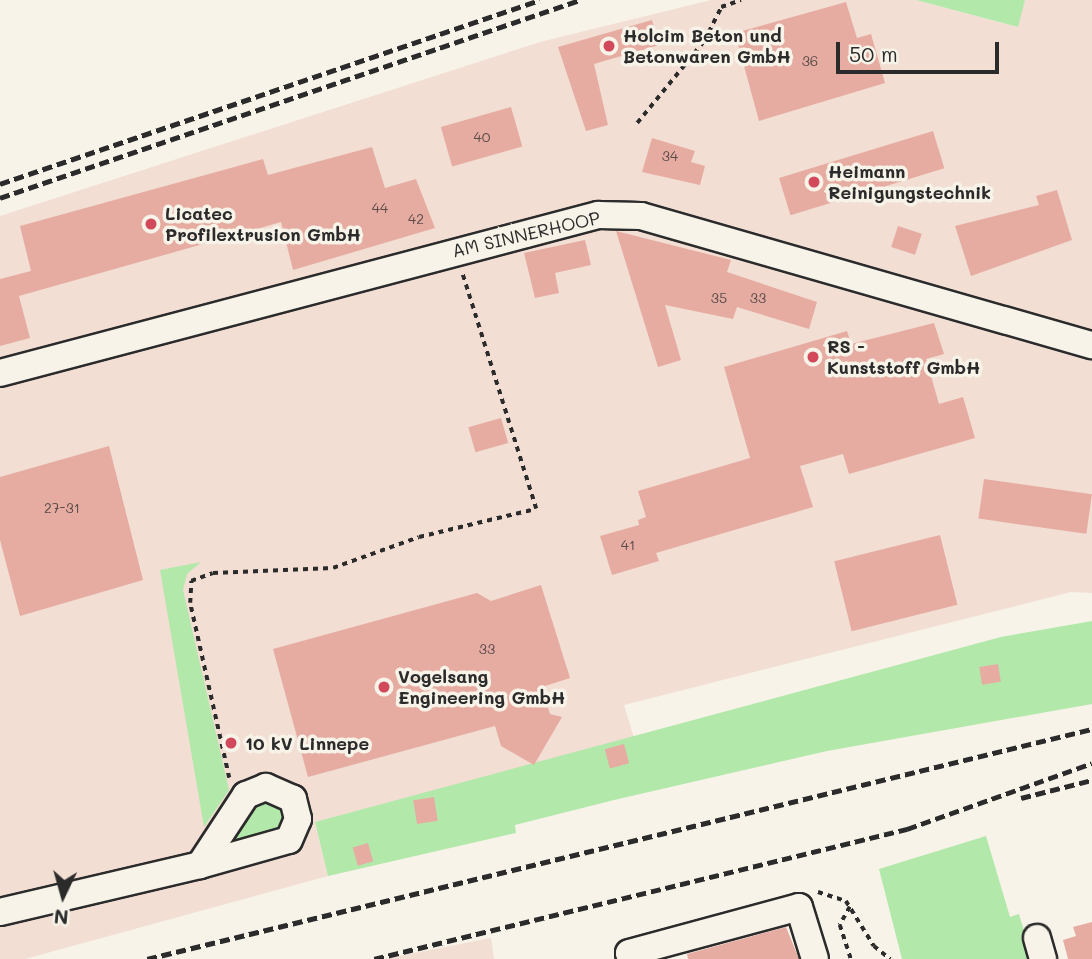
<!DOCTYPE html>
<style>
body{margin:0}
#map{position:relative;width:1092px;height:959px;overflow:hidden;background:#f7f3e8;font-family:Mali,sans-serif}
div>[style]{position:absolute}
.built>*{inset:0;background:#f2ded3}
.green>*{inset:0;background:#b2e8aa}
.building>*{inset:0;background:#e6aca2;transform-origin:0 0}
.path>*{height:3.5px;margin-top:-1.75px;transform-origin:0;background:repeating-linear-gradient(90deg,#2b2b2b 0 5px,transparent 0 10px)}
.roads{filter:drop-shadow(2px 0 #2b2b2b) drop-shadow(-2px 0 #2b2b2b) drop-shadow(0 2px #2b2b2b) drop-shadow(0 -2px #2b2b2b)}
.minor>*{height:26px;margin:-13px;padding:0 13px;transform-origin:13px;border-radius:13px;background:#f7f3e8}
.rail>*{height:5px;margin-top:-2.5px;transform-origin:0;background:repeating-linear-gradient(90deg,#2b2b2b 0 10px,transparent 0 15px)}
.dots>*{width:19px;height:19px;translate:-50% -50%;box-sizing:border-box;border:4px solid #f7f3e8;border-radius:50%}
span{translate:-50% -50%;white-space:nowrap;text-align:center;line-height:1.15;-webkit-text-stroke:7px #f7f3e8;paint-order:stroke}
.number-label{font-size:14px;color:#5a4b49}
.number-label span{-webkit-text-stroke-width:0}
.poi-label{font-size:18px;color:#2b2b2b;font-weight:700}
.left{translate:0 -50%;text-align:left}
.street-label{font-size:18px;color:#2b2b2b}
.north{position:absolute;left:28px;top:861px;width:70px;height:70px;-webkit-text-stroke:5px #f7f3e8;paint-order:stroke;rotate:185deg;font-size:19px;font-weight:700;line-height:28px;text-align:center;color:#2b2b2b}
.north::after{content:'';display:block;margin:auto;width:24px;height:32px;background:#2b2b2b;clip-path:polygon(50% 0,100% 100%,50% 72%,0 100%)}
.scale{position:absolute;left:836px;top:42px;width:163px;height:32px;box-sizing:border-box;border:4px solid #2b2b2b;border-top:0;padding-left:9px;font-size:21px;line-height:24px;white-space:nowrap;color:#2b2b2b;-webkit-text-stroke:5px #f7f3e8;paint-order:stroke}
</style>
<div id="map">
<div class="built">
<div style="clip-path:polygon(711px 0,916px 0,1017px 27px,1025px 0,1092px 0,1092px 593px,1071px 592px,624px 705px,634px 738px,315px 822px,328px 876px,25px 959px,0 959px,0 216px,540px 42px)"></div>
<div style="clip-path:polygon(491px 938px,494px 959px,384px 959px)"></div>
</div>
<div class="green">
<div style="clip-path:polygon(916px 0,1025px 0,1018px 27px)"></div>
<div style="clip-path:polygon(201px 562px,187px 574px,183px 590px,229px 790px,204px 827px,160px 570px)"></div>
<div style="clip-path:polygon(1092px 621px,1092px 704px,827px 751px,614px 800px,515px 825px,516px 833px,328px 876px,315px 822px,1001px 637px)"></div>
<div style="clip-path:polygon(275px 789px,295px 830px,214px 859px,225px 826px)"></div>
<div style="clip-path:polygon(986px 836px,1010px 917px,1019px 914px,1032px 959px,902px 959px,879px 869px)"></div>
</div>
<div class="building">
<div style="clip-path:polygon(846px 2px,857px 38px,871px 34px,885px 83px,759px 121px,735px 33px)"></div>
<div style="clip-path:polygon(652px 20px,659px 45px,594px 64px,608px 125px,586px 131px,558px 47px)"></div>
<div style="left:511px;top:107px;width:41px;height:73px;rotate:74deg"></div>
<div style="left:933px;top:131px;width:39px;height:161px;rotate:73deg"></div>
<div style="clip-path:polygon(652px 138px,695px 151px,691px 162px,705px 166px,700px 185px,642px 172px)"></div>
<div style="clip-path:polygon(372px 147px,385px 188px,416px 179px,435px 228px,293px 270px,281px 222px,19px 296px,30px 338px,0 346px,0 279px,31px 271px,20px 226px,263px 159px,268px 175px)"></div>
<div style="clip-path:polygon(1057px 190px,1072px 240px,971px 276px,955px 226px,1039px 205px,1036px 196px)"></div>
<div style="left:898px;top:226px;width:25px;height:22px;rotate:18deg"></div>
<div style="clip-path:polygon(616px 231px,731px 260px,727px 272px,817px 302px,809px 329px,737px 307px,733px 319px,665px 305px,681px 360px,658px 367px)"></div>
<div style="clip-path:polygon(585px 240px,591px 265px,555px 273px,559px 293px,535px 298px,524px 253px)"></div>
<div style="clip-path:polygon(934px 323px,944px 354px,926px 359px,939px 404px,963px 397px,975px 438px,849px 474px,843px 454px,800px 466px,813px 507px,656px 553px,659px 561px,612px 575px,600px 536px,639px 525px,638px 520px,646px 517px,638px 491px,750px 458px,724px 367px,847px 331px,851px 344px)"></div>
<div style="left:501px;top:418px;width:26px;height:34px;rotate:74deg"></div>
<div style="clip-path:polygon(109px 446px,143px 580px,20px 616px,0 540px,0 477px)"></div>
<div style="left:984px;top:479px;width:109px;height:40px;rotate:8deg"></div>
<div style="left:940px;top:535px;width:72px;height:109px;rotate:76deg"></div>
<div style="clip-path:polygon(541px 585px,570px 678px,542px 687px,550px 714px,562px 717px,534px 765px,501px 746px,495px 726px,308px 777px,273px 649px,477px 593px,491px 601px)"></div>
<div style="left:998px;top:664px;width:18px;height:19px;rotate:81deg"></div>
<div style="left:624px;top:744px;width:20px;height:20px;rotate:75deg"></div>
<div style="left:434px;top:797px;width:24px;height:21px;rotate:81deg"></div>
<div style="left:368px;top:843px;width:19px;height:16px;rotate:74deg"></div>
<div style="clip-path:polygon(1092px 922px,1092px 959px,1068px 959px,1063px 940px,1076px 936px,1073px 927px)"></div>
<div style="clip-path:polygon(786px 927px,799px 959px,688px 959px,687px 954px)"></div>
</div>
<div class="path">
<div style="left:637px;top:123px;width:106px;rotate:-50.7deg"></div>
<div style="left:704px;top:41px;width:38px;rotate:-63deg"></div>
<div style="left:721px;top:7px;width:21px;rotate:-19deg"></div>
<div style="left:229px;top:778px;width:179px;rotate:-102.6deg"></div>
<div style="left:190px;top:603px;width:22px;rotate:-87deg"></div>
<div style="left:191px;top:581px;width:23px;rotate:-20deg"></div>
<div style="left:213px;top:573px;width:120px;rotate:-2.4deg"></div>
<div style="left:333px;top:568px;width:91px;rotate:-19.8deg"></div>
<div style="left:419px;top:537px;width:120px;rotate:-13.5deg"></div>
<div style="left:536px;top:509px;width:247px;rotate:-107.4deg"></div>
<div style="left:818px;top:892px;width:29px;rotate:18deg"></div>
<div style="left:846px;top:901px;width:53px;rotate:58.1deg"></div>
<div style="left:874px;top:946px;width:21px;rotate:39deg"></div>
<div style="left:850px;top:907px;width:21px;rotate:119deg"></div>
<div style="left:840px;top:925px;width:36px;rotate:72deg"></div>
</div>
<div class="roads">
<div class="minor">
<div style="left:0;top:373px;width:619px;rotate:-14.8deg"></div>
<div style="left:598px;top:215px;width:43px;rotate:1.3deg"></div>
<div style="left:641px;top:216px;width:469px;rotate:16deg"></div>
<div style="left:0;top:912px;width:205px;rotate:-13.2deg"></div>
<div style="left:200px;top:865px;width:92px;rotate:-15.7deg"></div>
<div style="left:289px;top:840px;width:23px;rotate:-67deg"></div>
<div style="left:298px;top:819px;width:21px;rotate:-104deg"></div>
<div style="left:293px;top:799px;width:30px;rotate:-156deg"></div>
<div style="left:266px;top:787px;width:22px;rotate:158deg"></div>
<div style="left:246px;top:795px;width:84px;rotate:123.3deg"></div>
<div style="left:1037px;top:938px;width:22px;rotate:74deg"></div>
<div style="left:631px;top:959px;width:6px;rotate:-108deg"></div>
<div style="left:629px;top:953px;width:176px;rotate:-15.1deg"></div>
<div style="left:799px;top:907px;width:54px;rotate:72.9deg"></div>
</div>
</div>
<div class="rail">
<div style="left:0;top:184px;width:570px;rotate:-18.82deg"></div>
<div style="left:0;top:198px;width:613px;rotate:-18.85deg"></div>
<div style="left:1021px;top:798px;width:73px;rotate:-14.2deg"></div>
<div style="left:147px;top:959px;width:973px;rotate:-13.68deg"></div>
<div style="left:374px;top:959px;width:549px;rotate:-13.71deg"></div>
<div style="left:907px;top:829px;width:196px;rotate:-19.6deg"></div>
</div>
<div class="dots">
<div style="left:609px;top:46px;background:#d1495b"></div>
<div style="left:814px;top:182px;background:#d1495b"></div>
<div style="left:151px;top:224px;background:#d1495b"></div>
<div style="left:813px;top:357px;background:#d1495b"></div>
<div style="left:384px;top:687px;background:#d1495b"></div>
<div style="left:231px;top:743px;background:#d1495b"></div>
</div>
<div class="number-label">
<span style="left:810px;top:61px">36</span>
<span style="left:482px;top:137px">40</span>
<span style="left:670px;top:156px">34</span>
<span style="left:380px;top:208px">44</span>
<span style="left:416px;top:219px">42</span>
<span style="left:719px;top:298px">35</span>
<span style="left:758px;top:298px">33</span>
<span style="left:62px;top:508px">27-31</span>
<span style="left:628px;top:545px">41</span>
<span style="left:487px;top:649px">33</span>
</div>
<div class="poi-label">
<span class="left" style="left:623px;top:46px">Holcim Beton und<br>Betonwaren GmbH</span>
<span class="left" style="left:828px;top:182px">Heimann<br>Reinigungstechnik</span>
<span class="left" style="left:165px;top:224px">Licatec<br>Profilextrusion GmbH</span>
<span class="left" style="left:827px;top:357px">RS -<br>Kunststoff GmbH</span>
<span class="left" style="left:398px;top:687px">Vogelsang<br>Engineering GmbH</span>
<span class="left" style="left:245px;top:743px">10 kV Linnepe</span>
</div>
<div class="street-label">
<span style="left:526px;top:234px;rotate:-13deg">AM SINNERHOOP</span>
</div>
<div class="north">N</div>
<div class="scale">50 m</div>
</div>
